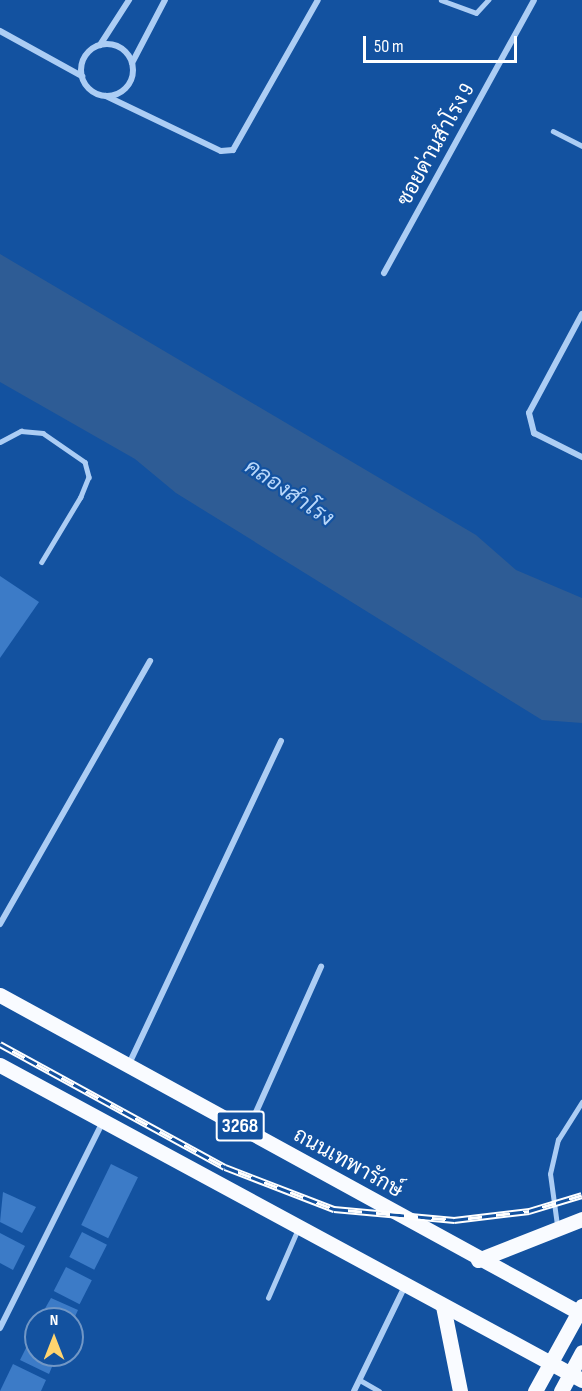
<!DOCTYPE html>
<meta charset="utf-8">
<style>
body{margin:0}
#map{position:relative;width:582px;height:1391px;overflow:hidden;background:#1352a0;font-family:"Sofia Sans Condensed",Sarabun,sans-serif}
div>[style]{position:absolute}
.water>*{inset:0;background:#2e5c95}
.building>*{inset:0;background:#3c7bc7;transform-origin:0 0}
.service>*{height:4.5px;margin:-2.25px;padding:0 2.25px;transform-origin:2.25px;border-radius:2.25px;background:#accdf4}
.minor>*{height:6px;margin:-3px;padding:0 3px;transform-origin:3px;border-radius:3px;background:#accdf4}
.minor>.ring{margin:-3px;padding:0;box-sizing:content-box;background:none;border:6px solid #accdf4;border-radius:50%}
.primary>*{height:15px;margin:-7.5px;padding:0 7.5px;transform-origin:7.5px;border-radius:7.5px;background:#f9fbff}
.rail>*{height:7px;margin-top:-3.5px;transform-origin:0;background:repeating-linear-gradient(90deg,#1352a0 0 14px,#fff 0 28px);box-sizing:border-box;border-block:2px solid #fff}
.primary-bridge>*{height:15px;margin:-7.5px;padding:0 7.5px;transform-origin:7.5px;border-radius:7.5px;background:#f9fbff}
span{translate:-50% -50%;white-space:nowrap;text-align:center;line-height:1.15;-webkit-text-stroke:4.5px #1352a0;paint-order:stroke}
.shield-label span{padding:2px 4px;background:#1352a0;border:2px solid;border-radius:4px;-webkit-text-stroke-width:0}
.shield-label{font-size:20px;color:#fff;font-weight:700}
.street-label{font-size:21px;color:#fff}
.water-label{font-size:22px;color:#b8d7fa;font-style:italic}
.north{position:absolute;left:24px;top:1307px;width:60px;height:60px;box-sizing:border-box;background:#1352a0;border:2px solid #7197c6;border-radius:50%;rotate:0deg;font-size:16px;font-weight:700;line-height:24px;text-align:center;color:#fff}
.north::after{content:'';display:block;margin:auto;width:21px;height:27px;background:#ffd46f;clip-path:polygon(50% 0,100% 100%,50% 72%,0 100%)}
.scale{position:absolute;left:363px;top:36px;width:154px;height:27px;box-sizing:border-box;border:3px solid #fff;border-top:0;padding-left:8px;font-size:18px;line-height:21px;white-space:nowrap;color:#fff;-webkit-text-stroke:4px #1352a0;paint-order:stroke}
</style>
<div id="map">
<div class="water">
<div style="clip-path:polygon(0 254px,476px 535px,516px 570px,582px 598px,582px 723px,542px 720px,176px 493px,135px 459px,0 382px)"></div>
</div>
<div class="building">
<div style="clip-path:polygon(0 576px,39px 602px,0 658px)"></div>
<div style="left:111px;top:1164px;width:30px;height:68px;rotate:26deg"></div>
<div style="clip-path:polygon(3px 1192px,36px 1207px,22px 1233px,0 1222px)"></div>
<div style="left:82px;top:1232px;width:28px;height:28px;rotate:27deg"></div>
<div style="clip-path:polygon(0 1233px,25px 1246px,13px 1270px,0 1263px)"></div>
<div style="left:66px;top:1267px;width:29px;height:27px;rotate:27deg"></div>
<div style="clip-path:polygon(51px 1298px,78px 1310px,72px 1323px,39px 1319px)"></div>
<div style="clip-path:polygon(36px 1328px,36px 1355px,57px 1355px,49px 1374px,20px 1360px)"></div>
<div style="clip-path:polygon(13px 1364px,46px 1380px,41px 1391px,0 1391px)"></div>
</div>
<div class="service">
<div style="left:441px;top:0;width:37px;rotate:20deg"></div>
<div style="left:476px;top:13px;width:18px;rotate:-47deg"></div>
<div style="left:553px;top:131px;width:33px;rotate:27deg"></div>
<div style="left:0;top:442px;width:24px;rotate:-28deg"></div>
<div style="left:21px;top:431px;width:22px;rotate:5deg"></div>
<div style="left:43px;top:433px;width:51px;rotate:34.6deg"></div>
<div style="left:85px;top:462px;width:16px;rotate:75deg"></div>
<div style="left:89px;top:477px;width:22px;rotate:112deg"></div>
<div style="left:81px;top:497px;width:76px;rotate:121deg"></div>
<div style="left:557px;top:1225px;width:51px;rotate:-97.8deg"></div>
<div style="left:550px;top:1174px;width:35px;rotate:-77deg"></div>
<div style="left:558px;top:1140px;width:45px;rotate:-57.7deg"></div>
<div style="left:268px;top:1298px;width:75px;rotate:-66.5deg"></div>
<div style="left:360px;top:1380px;width:22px;rotate:30deg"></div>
</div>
<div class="minor">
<div style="left:0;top:31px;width:94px;rotate:28.8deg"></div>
<div class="ring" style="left:81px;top:44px;width:46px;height:46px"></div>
<div style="left:100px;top:45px;width:54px;rotate:-57.2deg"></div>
<div style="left:132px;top:63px;width:71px;rotate:-62.4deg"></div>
<div style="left:106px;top:96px;width:127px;rotate:25.6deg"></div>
<div style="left:221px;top:151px;width:12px;rotate:-5deg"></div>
<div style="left:233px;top:150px;width:172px;rotate:-60.5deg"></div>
<div style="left:384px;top:273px;width:311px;rotate:-61.2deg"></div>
<div style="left:582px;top:314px;width:112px;rotate:118.2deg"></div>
<div style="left:529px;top:413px;width:21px;rotate:76deg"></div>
<div style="left:534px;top:433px;width:54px;rotate:26.6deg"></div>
<div style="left:0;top:924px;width:303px;rotate:-60.3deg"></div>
<div style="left:129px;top:1064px;width:357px;rotate:-64.8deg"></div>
<div style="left:248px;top:1130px;width:179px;rotate:-65.9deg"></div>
<div style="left:0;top:1328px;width:231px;rotate:-63.5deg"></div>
<div style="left:354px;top:1391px;width:117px;rotate:-64.1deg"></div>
</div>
<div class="primary">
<div style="left:0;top:995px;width:664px;rotate:28.73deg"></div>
<div style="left:0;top:1065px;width:662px;rotate:28.42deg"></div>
<div style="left:478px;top:1260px;width:112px;rotate:-21.5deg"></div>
<div style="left:443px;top:1306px;width:87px;rotate:78.7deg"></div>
<div style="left:535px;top:1391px;width:97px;rotate:-61.1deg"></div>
</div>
<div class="rail">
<div style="left:0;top:1044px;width:256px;rotate:28.7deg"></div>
<div style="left:225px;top:1167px;width:117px;rotate:21.1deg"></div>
<div style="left:334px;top:1209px;width:121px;rotate:5.2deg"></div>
<div style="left:454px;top:1220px;width:76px;rotate:-6.8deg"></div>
<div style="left:529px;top:1211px;width:55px;rotate:-16.8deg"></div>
</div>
<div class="primary-bridge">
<div style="left:561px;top:1391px;width:44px;rotate:-61.7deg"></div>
</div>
<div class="shield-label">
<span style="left:240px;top:1126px">3268</span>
</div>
<div class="street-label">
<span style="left:436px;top:145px;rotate:-61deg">ซอยด่านสำโรง 9</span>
<span style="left:348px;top:1163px;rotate:29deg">ถนนเทพารักษ์</span>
</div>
<div class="water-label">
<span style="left:289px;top:493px;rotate:34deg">คลองสำโรง</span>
</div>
<div class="north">N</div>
<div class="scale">50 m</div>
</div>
